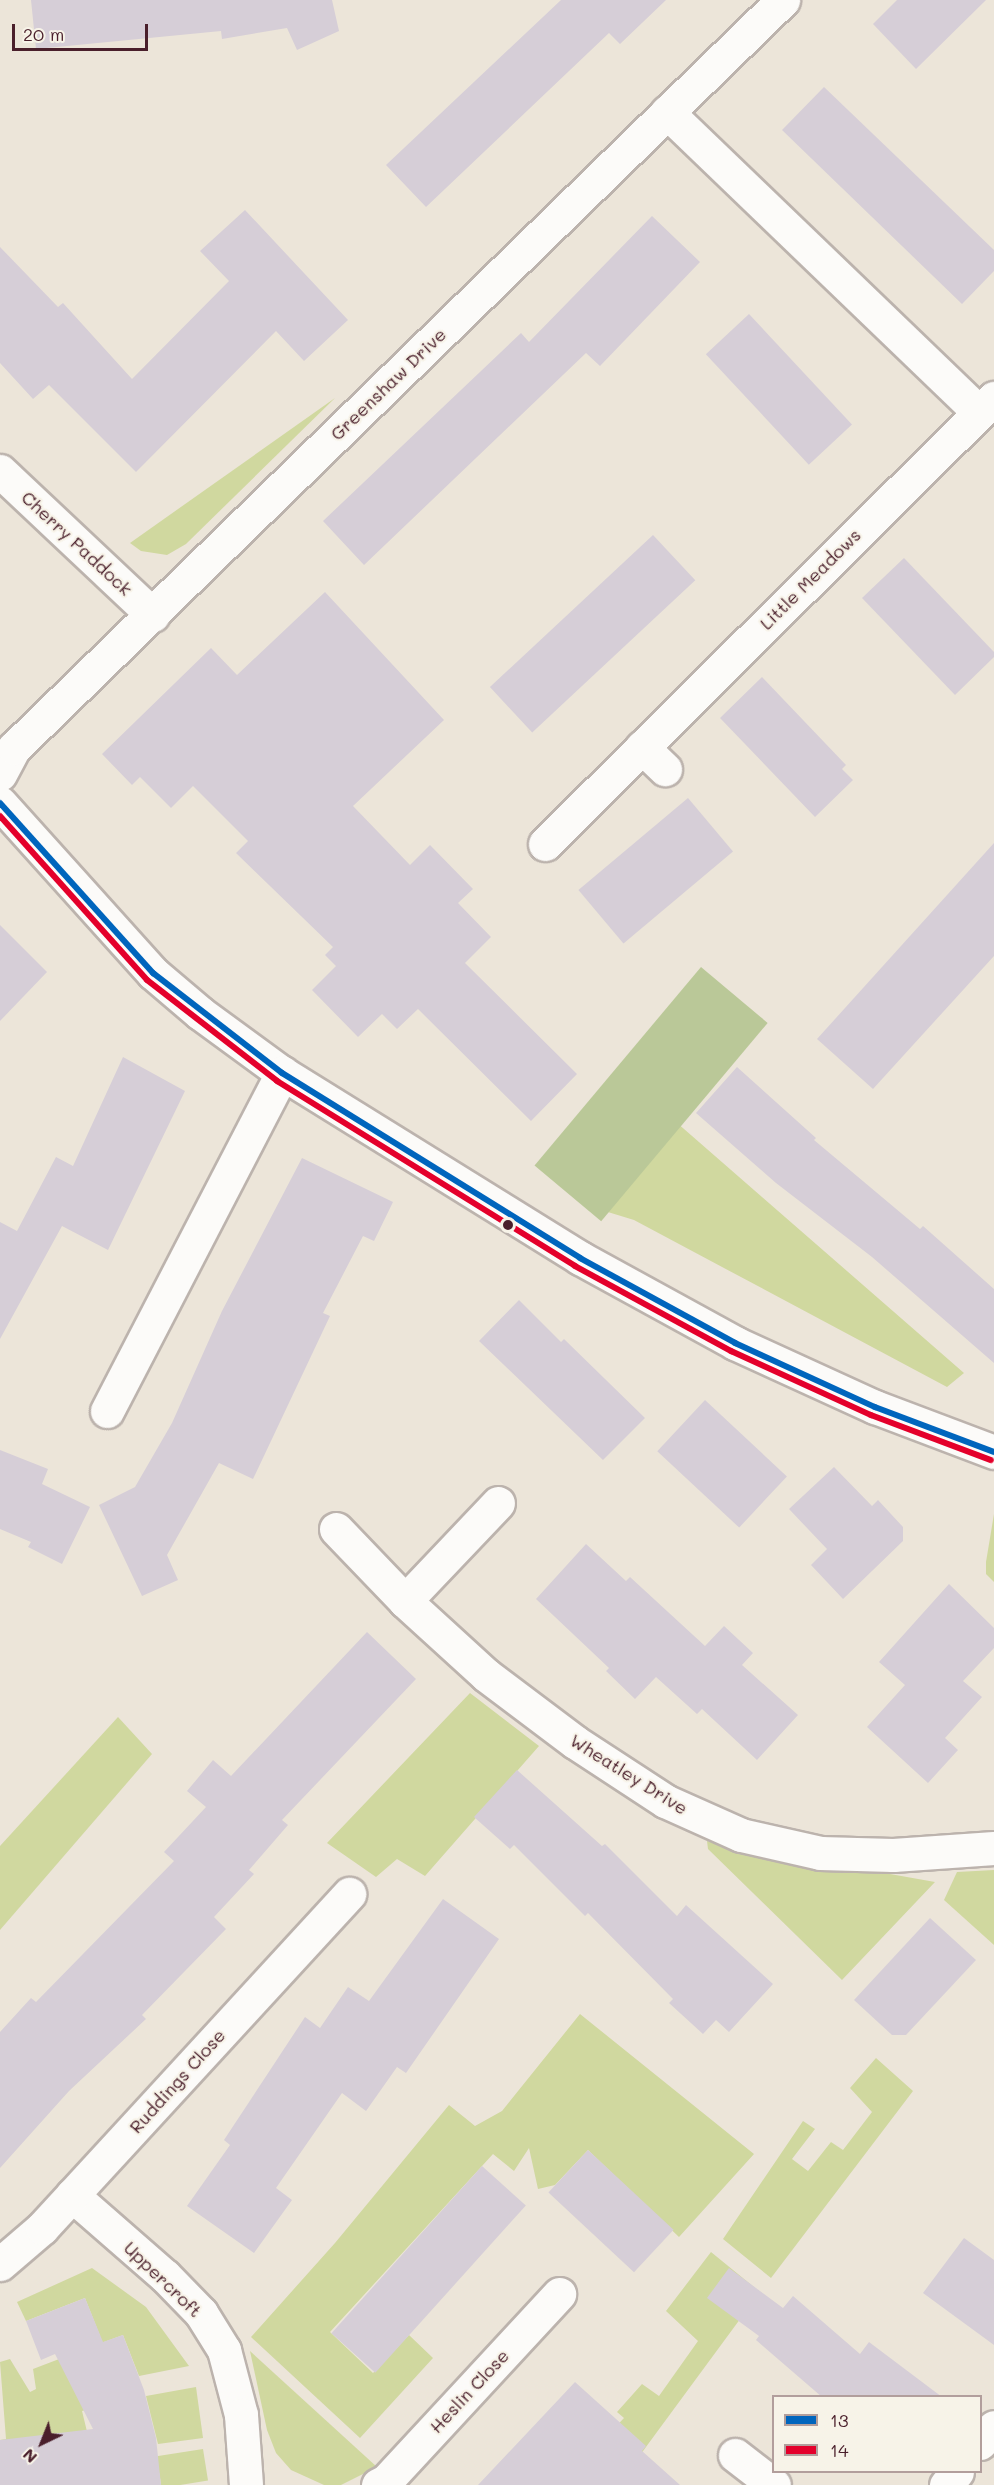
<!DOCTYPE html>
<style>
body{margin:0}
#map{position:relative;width:994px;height:2485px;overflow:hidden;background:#ece5d9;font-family:Mali,sans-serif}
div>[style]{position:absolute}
.green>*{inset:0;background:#d0d89f;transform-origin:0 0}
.forest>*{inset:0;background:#bac898;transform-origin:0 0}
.building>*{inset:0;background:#d6ced7;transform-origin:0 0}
.roads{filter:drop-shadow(2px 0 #bcb3ad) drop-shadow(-2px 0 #bcb3ad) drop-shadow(0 2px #bcb3ad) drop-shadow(0 -2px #bcb3ad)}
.minor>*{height:33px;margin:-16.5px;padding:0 16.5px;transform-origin:16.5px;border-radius:16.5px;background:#fcfbf9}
.bus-1>*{height:6px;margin:-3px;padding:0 3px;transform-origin:3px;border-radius:3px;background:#0065bd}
.bus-2>*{height:6px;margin:-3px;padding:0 3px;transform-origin:3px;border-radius:3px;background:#e4002b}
.dots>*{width:16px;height:16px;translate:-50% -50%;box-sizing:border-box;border:3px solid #f7f3e8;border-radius:50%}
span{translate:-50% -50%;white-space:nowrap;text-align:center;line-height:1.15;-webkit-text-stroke:4.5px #f7f3e8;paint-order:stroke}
.street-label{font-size:18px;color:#4a1f2b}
.legend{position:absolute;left:772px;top:2395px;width:210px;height:78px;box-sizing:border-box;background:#f7f3e8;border:2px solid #b29e9c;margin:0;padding:8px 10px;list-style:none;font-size:18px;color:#4a1f2b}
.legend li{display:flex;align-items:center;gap:12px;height:30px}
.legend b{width:30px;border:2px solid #b29e9c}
.north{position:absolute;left:12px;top:2413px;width:60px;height:60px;-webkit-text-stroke:4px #f7f3e8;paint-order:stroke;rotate:223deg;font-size:16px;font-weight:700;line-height:24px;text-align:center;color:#4a1f2b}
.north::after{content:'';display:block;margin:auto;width:21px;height:27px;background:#4a1f2b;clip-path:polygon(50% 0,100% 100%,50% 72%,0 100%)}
.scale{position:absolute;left:12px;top:24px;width:136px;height:27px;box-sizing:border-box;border:3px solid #4a1f2b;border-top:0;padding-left:8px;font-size:18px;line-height:21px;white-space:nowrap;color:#4a1f2b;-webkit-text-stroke:4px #f7f3e8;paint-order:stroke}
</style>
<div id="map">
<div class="green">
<div style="clip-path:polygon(335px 398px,186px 544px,167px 555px,141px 551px,130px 543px)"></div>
<div style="clip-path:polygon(676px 1122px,964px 1373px,947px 1387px,634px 1220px,598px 1209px)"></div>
<div style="clip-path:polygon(994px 1514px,994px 1582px,986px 1574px,986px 1562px)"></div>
<div style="clip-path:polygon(470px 1693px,539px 1746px,425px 1876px,397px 1859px,376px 1877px,327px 1843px)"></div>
<div style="clip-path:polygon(118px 1717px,152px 1754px,0 1930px,0 1846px)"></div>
<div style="clip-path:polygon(707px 1841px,813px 1870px,890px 1874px,935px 1882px,842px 1980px,708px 1849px)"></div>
<div style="clip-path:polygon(994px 1870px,994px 1945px,944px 1900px,957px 1872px)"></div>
<div style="clip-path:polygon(580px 2014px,754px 2154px,679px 2237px,588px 2150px,555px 2185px,538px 2189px,529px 2148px,514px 2171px,493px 2154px,330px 2332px,373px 2373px,409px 2335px,433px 2358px,360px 2438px,251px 2337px,335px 2243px,449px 2105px,475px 2126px,502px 2111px)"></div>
<div style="clip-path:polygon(876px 2058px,913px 2091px,771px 2278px,723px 2239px,803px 2121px,815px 2129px,792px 2159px,808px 2171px,831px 2142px,843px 2150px,872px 2112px,850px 2088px)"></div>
<div style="clip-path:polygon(711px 2252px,760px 2292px,618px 2485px,561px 2485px,624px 2418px,617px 2412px,642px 2384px,659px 2396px,698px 2341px,666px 2311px)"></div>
<div style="clip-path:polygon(92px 2268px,146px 2307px,189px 2366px,139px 2376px,123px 2335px,93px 2346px,100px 2336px,85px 2298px,26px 2321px,17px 2302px)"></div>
<div style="clip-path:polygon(250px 2351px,377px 2467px,341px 2485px,324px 2485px,291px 2470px,276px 2453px,267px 2430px)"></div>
<div style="clip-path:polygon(67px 2356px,93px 2408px,82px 2411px,92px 2452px,0 2485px,0 2440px,6px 2439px,0 2362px,10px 2359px,30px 2392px,36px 2389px,33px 2369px)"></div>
<div style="clip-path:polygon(196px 2387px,203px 2438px,158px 2444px,146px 2396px)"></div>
<div style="left:203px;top:2449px;width:32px;height:47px;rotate:81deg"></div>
</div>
<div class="forest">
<div style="left:701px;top:967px;width:87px;height:259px;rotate:40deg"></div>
</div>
<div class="building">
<div style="clip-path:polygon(31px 0,332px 0,339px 31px,297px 50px,287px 28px,222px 39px,221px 31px,36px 49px)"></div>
<div style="clip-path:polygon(561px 0,666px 0,620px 44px,609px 33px,426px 207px,386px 165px)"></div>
<div style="clip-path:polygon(897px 0,986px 0,916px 69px,873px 24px)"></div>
<div style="clip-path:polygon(824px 87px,994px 250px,994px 271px,962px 304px,782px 130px)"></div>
<div style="clip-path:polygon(245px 210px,348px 320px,304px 361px,276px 331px,136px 472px,49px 385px,33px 399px,0 363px,0 247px,58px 307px,63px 303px,132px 379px,229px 281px,200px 251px)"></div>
<div style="clip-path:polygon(652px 216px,700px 262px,600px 366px,586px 353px,364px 565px,323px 521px,521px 333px,529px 342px)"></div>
<div style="left:749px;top:314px;width:151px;height:59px;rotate:47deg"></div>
<div style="left:653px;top:535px;width:62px;height:223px;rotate:47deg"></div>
<div style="clip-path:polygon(904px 558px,994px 652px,994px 657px,955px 695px,862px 598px)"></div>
<div style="clip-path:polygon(325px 592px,444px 720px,353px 806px,410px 865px,430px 845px,473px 889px,458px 903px,491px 937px,465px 963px,577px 1074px,531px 1121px,418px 1009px,397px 1029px,382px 1014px,358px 1037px,312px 990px,336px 966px,325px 955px,333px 947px,236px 853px,248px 841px,193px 786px,171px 808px,140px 777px,132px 785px,102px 754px,211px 648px,237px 675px)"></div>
<div style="clip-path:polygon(762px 677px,846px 765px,842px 769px,853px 780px,815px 817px,720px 718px)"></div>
<div style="left:688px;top:798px;width:70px;height:143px;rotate:50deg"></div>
<div style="clip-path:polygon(994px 843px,994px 956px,873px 1089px,817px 1039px)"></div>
<div style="clip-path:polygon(0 925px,47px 972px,0 1021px)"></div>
<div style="clip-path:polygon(123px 1057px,185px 1091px,108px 1250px,62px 1226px,0 1339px,0 1222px,17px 1231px,56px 1157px,73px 1166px)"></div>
<div style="clip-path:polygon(737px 1067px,816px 1138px,814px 1140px,920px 1229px,923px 1226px,994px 1289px,994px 1363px,872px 1257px,776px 1183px,696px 1113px)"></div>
<div style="clip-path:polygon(302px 1158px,393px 1202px,374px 1241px,363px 1236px,323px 1313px,330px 1316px,253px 1479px,219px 1463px,167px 1555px,178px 1580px,142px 1596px,99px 1505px,135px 1487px,172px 1423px,222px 1311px)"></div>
<div style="clip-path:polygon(519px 1300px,561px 1342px,564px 1339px,645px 1418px,603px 1460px,479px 1341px)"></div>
<div style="left:705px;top:1400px;width:112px;height:70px;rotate:43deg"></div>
<div style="clip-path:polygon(0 1450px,48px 1469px,42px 1484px,90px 1507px,62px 1564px,28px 1547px,31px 1542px,0 1529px)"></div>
<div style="clip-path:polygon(834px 1467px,872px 1506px,878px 1500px,903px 1527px,903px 1541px,843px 1599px,811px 1565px,827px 1549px,789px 1509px)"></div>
<div style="clip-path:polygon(586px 1544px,626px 1581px,630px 1577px,705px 1646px,724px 1626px,753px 1653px,742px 1665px,798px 1715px,757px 1760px,702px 1709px,697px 1714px,656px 1677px,635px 1699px,606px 1671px,609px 1668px,536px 1599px)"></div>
<div style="clip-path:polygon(949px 1584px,994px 1628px,994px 1648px,963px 1681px,982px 1697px,945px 1738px,958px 1750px,928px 1783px,867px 1727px,905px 1685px,879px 1662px)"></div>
<div style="clip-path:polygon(367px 1632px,416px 1679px,282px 1820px,288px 1825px,249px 1870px,254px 1874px,214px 1917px,226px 1929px,142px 2015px,146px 2019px,69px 2091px,0 2168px,0 2032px,31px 1998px,36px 2002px,174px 1861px,164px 1852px,206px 1807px,187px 1791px,213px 1760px,231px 1776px)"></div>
<div style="clip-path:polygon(517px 1770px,602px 1846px,605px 1844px,677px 1916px,686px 1905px,773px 1984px,729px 2032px,716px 2020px,703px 2034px,669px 2003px,673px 1999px,588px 1913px,585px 1916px,514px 1845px,510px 1849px,474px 1817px)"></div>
<div style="clip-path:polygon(443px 1899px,499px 1939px,406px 2073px,397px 2067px,366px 2111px,342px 2093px,276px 2188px,292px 2200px,254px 2253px,187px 2206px,230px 2145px,224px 2140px,305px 2017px,320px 2028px,348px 1987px,369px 2001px)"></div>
<div style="clip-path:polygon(930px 1918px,976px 1960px,906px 2035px,892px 2035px,854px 2000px)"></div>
<div style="left:588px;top:2150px;width:117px;height:58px;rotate:43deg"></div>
<div style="left:482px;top:2166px;width:59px;height:225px;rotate:42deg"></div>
<div style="clip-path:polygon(964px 2238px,994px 2260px,994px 2345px,923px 2293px)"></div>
<div style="clip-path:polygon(729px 2268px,783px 2308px,793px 2296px,860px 2354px,869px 2342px,942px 2397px,822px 2397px,756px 2340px,759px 2336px,707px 2298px)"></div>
<div style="clip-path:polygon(85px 2298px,103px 2342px,123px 2335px,144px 2390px,156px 2438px,161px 2485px,0 2485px,0 2440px,93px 2429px,55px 2354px,41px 2360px,26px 2321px)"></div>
<div style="clip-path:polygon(575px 2382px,646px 2446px,642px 2451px,680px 2485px,478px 2485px)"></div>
</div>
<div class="roads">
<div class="minor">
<div style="left:667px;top:112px;width:433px;rotate:43.9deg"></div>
<div style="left:0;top:471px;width:210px;rotate:43.3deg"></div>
<div style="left:642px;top:747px;width:32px;rotate:44deg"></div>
<div style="left:0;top:774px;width:30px;rotate:-62deg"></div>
<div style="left:14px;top:748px;width:1073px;rotate:-44.21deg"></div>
<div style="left:0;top:803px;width:229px;rotate:48deg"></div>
<div style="left:153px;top:973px;width:62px;rotate:40.4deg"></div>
<div style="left:200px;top:1013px;width:102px;rotate:36.2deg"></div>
<div style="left:282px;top:1073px;width:351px;rotate:31.8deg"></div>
<div style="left:580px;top:1258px;width:177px;rotate:28.7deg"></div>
<div style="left:735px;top:1343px;width:154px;rotate:24.6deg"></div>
<div style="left:875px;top:1407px;width:127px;rotate:20.7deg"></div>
<div style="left:545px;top:844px;width:633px;rotate:-44.81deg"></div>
<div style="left:107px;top:1411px;width:381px;rotate:-62.6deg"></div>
<div style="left:336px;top:1529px;width:100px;rotate:46.2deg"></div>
<div style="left:405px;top:1601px;width:110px;rotate:42.4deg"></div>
<div style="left:486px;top:1675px;width:111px;rotate:37deg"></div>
<div style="left:575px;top:1742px;width:108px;rotate:33.2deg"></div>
<div style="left:665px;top:1801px;width:83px;rotate:24.1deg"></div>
<div style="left:741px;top:1835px;width:81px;rotate:12.8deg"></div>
<div style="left:820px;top:1853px;width:73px;rotate:1.6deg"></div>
<div style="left:893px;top:1855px;width:101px;rotate:-4deg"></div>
<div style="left:405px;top:1601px;width:135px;rotate:-46.5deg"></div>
<div style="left:72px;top:2195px;width:123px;rotate:41.1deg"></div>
<div style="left:165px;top:2276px;width:52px;rotate:45.8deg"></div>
<div style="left:201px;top:2313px;width:44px;rotate:58.1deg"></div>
<div style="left:224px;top:2350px;width:67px;rotate:75.3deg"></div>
<div style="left:241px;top:2415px;width:70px;rotate:85.9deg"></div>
<div style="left:0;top:2264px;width:55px;rotate:-40.6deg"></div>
<div style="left:42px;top:2228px;width:454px;rotate:-47.4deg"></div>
<div style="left:980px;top:2443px;width:21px;rotate:-49deg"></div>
<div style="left:735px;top:2455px;width:49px;rotate:37.6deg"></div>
<div style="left:378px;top:2485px;width:9px;rotate:-27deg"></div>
<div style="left:386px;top:2481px;width:255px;rotate:-47.2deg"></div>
<div style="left:946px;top:2485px;width:17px;rotate:-50deg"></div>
</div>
</div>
<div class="bus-1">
<div style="left:0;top:803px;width:229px;rotate:48deg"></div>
<div style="left:153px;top:973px;width:163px;rotate:37.8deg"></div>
<div style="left:282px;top:1073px;width:351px;rotate:31.8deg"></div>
<div style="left:580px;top:1258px;width:177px;rotate:28.7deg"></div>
<div style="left:735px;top:1343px;width:154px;rotate:24.6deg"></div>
<div style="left:875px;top:1407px;width:127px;rotate:20.7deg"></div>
</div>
<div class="bus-2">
<div style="left:0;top:816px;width:220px;rotate:48.1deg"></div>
<div style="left:147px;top:980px;width:165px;rotate:37.8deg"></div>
<div style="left:277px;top:1081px;width:351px;rotate:31.8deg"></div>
<div style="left:575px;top:1266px;width:178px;rotate:28.6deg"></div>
<div style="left:731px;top:1351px;width:154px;rotate:24.6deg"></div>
<div style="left:871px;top:1415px;width:128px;rotate:20.6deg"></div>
</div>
<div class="dots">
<div style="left:508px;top:1225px;background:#4a1f2b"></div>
</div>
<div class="street-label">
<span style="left:388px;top:384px;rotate:-44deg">Greenshaw Drive</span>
<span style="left:77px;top:543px;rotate:43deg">Cherry Paddock</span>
<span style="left:810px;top:579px;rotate:-45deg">Little Meadows</span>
<span style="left:629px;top:1774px;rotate:32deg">Wheatley Drive</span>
<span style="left:177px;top:2081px;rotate:-48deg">Ruddings Close</span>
<span style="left:163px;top:2279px;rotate:44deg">Uppercroft</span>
<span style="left:469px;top:2391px;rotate:-47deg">Heslin Close</span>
</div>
<ul class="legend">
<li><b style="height:8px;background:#0065bd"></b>13</li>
<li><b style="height:8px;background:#e4002b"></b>14</li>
</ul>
<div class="north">N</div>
<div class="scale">20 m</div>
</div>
